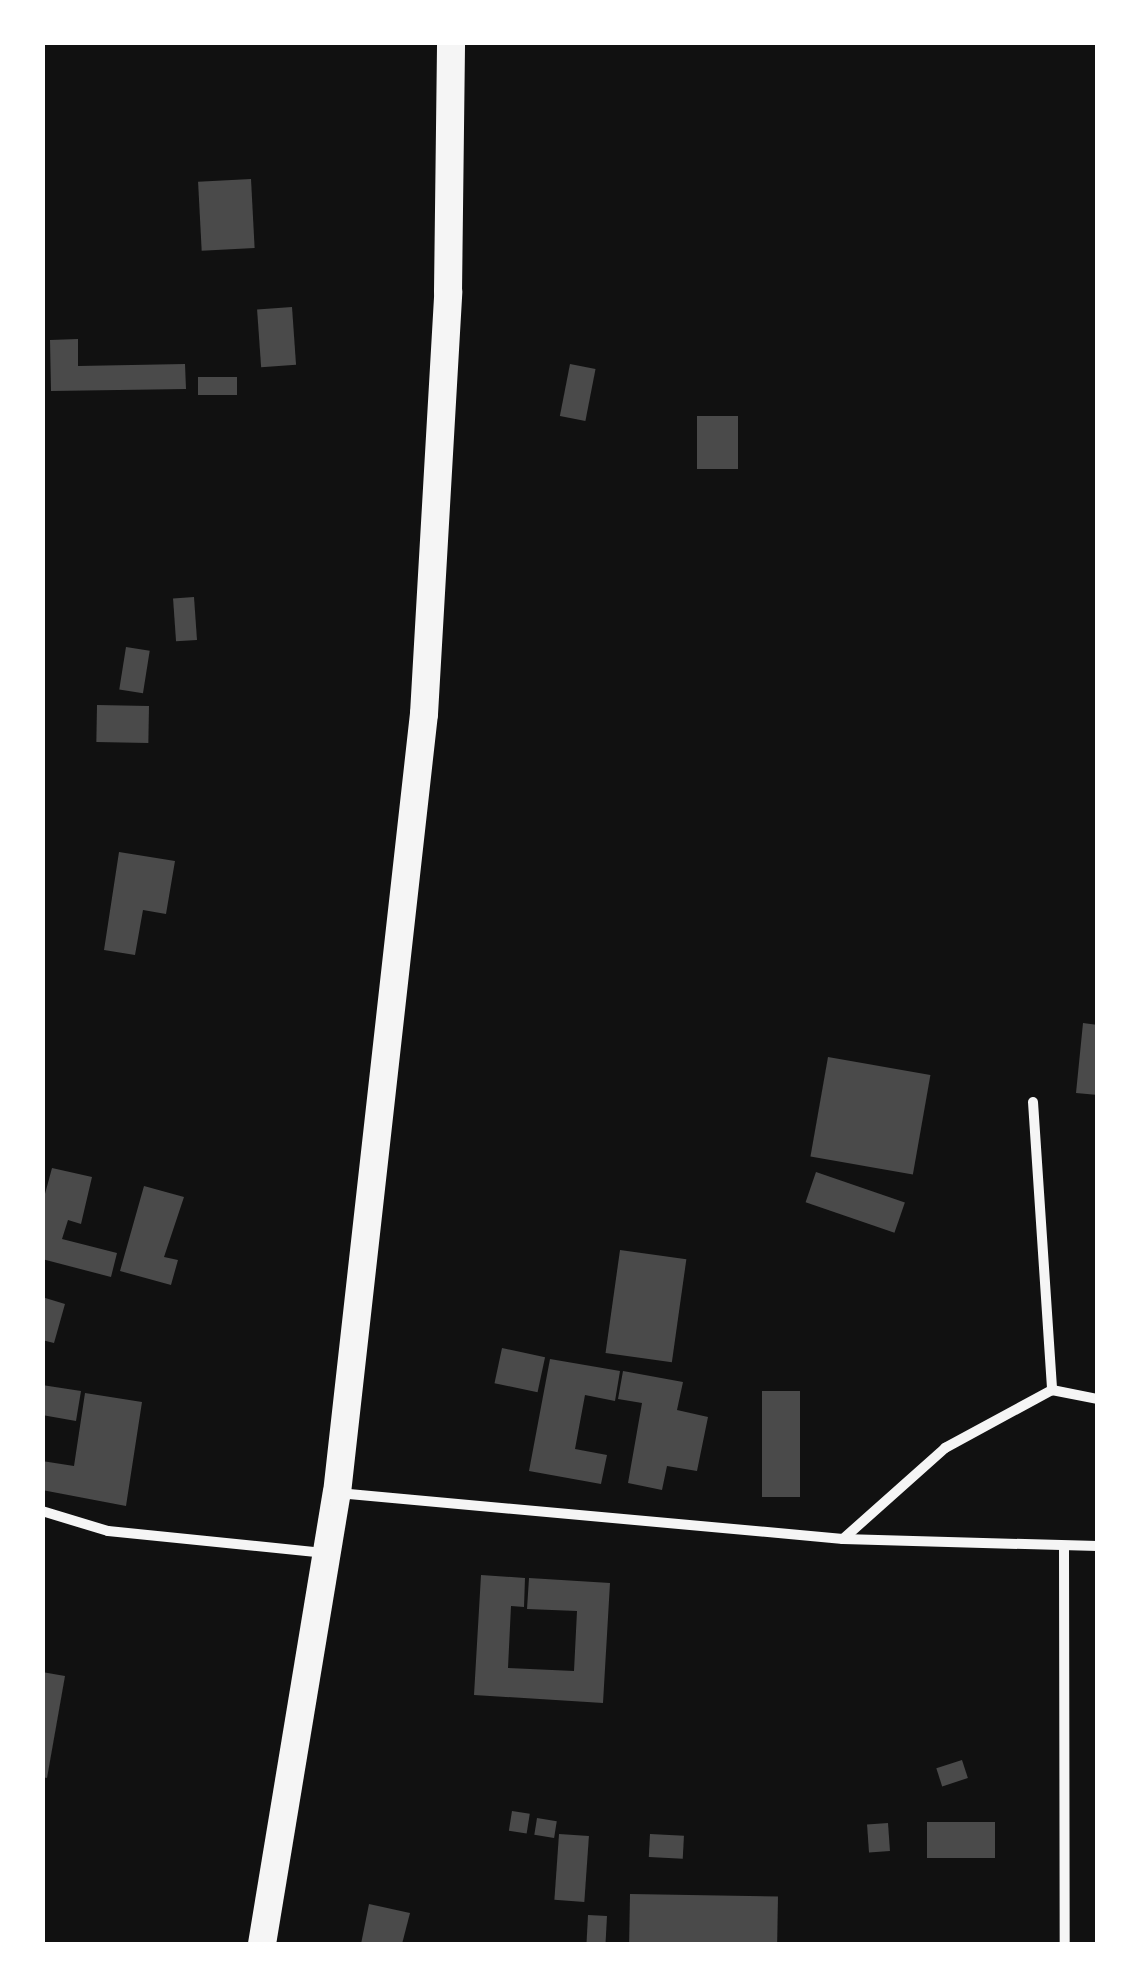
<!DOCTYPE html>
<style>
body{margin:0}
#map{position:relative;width:1140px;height:1987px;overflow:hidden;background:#111;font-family:Ubuntu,sans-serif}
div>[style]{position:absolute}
.building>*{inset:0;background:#4a4a4a;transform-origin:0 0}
.minor>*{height:10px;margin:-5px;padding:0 5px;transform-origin:5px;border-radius:5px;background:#f5f5f5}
.trunk>*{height:28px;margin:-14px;padding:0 14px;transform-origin:14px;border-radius:14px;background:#f5f5f5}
span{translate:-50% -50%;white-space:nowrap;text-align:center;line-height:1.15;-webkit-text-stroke:10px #fff;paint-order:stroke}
.frame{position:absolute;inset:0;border:45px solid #fff;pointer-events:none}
</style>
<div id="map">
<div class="building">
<div style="left:251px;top:179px;width:69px;height:53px;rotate:87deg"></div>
<div style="left:292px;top:307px;width:58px;height:35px;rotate:86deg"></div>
<div style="clip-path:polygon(78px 339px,78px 366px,185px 364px,186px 389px,51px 391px,50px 340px)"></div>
<div style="left:570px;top:364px;width:26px;height:53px;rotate:11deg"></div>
<div style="left:198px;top:377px;width:39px;height:18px"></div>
<div style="left:697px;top:416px;width:41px;height:53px"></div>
<div style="left:194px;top:597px;width:43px;height:21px;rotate:86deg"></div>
<div style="left:126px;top:647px;width:24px;height:43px;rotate:9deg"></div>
<div style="left:97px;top:705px;width:52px;height:37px;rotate:1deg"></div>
<div style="clip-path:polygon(119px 852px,175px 861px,166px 914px,143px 910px,135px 955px,104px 950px)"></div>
<div style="clip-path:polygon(1083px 1023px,1098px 1025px,1098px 1095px,1076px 1093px)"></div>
<div style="left:828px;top:1057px;width:104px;height:101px;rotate:10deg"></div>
<div style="clip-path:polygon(52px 1168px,92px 1177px,81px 1224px,68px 1220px,62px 1239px,117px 1253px,111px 1277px,42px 1259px,42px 1205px)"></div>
<div style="left:816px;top:1172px;width:94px;height:32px;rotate:19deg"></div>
<div style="clip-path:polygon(144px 1186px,184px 1197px,164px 1257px,178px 1260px,171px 1285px,120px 1271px)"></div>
<div style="left:620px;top:1250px;width:67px;height:104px;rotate:8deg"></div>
<div style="clip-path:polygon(42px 1297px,65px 1304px,54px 1343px,42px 1340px)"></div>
<div style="left:502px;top:1348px;width:44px;height:36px;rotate:12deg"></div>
<div style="clip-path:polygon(550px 1359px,620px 1371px,615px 1401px,585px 1395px,575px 1449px,607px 1455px,601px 1484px,529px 1471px)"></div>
<div style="clip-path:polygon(623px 1371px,683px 1382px,677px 1410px,708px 1417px,697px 1471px,667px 1466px,662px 1490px,628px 1483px,642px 1403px,618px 1399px)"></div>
<div style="clip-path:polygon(42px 1385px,81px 1391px,76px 1421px,42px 1415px)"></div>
<div style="left:762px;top:1391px;width:38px;height:106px"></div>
<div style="clip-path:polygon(85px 1393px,142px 1402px,126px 1506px,42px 1490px,42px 1461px,74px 1466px)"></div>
<div style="clip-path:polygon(481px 1575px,525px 1578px,524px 1607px,511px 1606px,508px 1668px,574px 1671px,577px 1611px,527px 1609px,529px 1578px,610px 1583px,603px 1703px,474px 1695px)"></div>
<div style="clip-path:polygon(42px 1672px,65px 1676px,47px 1778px,42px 1777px)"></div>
<div style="left:962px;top:1760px;width:19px;height:27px;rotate:72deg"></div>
<div style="left:512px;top:1811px;width:18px;height:20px;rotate:9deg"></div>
<div style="left:537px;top:1818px;width:20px;height:17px;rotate:9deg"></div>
<div style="left:927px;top:1822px;width:68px;height:36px"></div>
<div style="left:888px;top:1823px;width:28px;height:21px;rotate:86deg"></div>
<div style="left:559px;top:1834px;width:30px;height:66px;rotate:4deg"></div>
<div style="left:650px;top:1834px;width:34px;height:23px;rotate:3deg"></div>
<div style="left:630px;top:1894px;width:148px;height:49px;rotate:1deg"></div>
<div style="clip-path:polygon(369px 1904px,410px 1913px,402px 1944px,361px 1944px)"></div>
<div style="left:588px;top:1915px;width:19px;height:27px;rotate:3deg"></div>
</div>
<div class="minor">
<div style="left:1033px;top:1102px;width:289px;rotate:86.2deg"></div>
<div style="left:338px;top:1493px;width:507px;rotate:5.2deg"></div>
<div style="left:843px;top:1539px;width:255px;rotate:1.6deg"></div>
<div style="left:42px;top:1511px;width:69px;rotate:16.9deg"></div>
<div style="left:108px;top:1531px;width:219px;rotate:5.8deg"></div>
<div style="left:843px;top:1539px;width:137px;rotate:-41.7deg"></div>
<div style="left:945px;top:1448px;width:122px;rotate:-28.5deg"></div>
<div style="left:1052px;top:1390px;width:47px;rotate:11.1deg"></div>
<div style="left:1064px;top:1546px;width:398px;rotate:89.9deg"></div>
</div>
<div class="trunk">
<div style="left:262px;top:1944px;width:457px;rotate:-80.6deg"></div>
<div style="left:337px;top:1493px;width:784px;rotate:-83.63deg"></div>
<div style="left:424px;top:714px;width:423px;rotate:-86.7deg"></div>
<div style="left:448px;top:292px;width:250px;rotate:-89.3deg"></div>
</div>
<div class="frame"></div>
</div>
